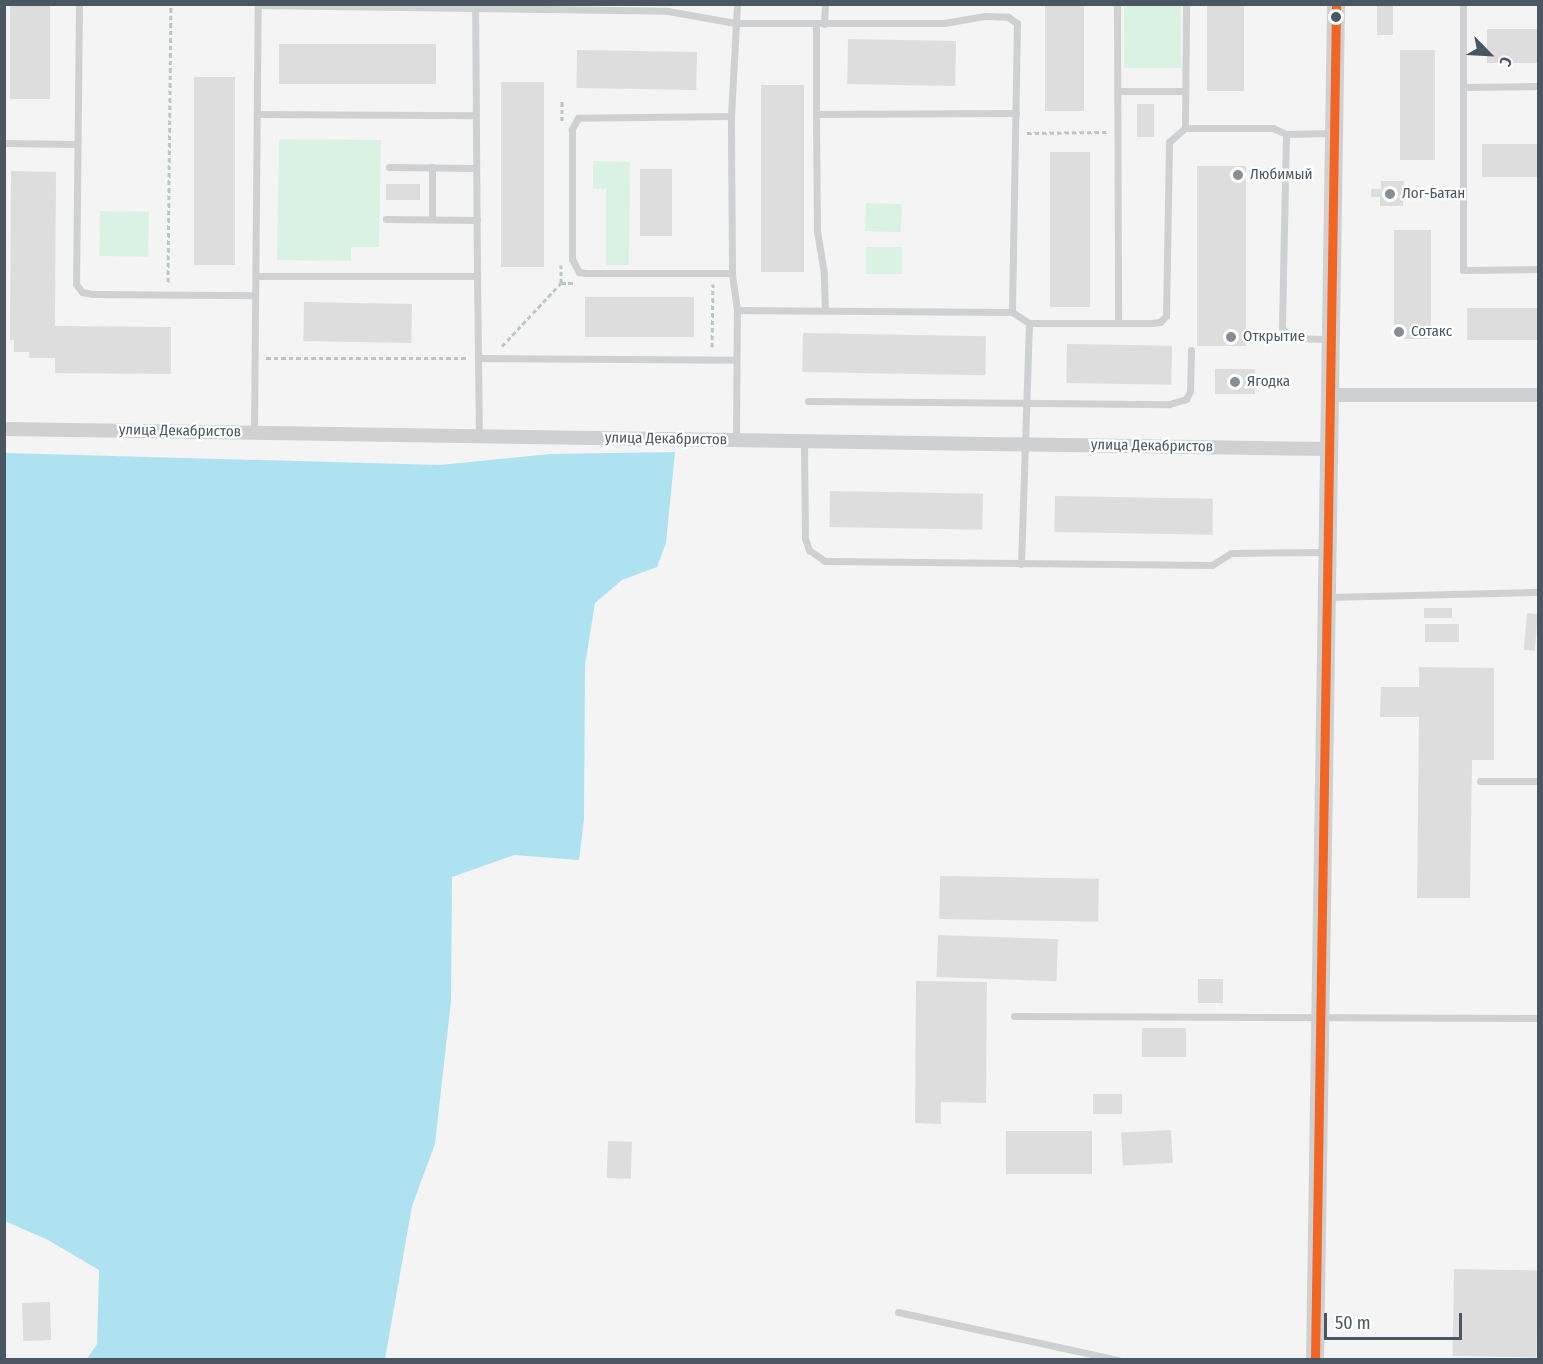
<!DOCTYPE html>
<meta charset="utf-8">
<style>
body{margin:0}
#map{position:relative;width:1543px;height:1364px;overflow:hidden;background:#f4f4f4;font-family:"Fira Sans Condensed",sans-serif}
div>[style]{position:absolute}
.green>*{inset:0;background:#d9f2e3;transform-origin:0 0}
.water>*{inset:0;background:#aee2f0}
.building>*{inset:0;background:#ddddde;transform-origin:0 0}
.path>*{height:3px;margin-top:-1.5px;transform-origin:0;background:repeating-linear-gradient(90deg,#bcc7c4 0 4.5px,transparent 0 7.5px)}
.service>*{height:7px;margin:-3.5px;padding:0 3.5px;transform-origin:3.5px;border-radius:3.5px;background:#ced0d2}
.minor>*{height:14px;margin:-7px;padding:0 7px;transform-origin:7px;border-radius:7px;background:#ced0d2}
.tertiary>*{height:18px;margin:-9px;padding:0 9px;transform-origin:9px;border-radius:9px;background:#ced0d2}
.bus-1>*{height:9px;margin:-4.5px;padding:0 4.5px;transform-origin:4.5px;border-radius:4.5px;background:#f26522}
.dots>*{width:16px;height:16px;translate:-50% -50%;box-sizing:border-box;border:3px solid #fff;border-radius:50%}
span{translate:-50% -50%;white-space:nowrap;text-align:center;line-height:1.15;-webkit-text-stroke:4.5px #fff;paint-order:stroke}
.poi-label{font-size:15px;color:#4a5661}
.left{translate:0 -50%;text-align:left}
.street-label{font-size:15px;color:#4a5661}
.frame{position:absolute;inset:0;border:6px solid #4a5661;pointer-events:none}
.north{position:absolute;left:1459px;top:24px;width:60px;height:60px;-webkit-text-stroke:4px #fff;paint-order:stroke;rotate:114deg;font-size:16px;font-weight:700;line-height:24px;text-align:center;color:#4a5661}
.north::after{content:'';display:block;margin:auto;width:21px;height:27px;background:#4a5661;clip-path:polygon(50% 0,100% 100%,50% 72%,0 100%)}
.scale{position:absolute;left:1324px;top:1313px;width:138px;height:27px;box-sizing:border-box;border:3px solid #4a5661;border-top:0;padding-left:8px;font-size:18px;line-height:21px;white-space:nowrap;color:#4a5661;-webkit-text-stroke:4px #fff;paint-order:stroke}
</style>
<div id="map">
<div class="green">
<div style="left:1124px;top:5px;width:57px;height:63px"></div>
<div style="clip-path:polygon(279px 139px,381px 140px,379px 247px,351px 247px,351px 261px,277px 260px)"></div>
<div style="clip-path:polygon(593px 161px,630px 162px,629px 265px,606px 265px,606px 189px,593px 189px)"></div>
<div style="left:866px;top:203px;width:36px;height:28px;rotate:2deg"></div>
<div style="left:100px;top:211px;width:49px;height:45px;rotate:1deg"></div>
<div style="left:866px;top:247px;width:36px;height:27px"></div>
</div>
<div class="water">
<div style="clip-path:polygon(675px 452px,666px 543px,657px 567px,622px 580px,595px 603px,585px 665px,584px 819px,579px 860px,514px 855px,452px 877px,451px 1001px,435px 1144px,412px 1206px,385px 1359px,87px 1359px,97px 1344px,99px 1270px,48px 1240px,5px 1221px,5px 453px,440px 465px,550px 454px)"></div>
</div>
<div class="building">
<div style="left:10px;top:4px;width:40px;height:95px"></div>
<div style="left:1045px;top:4px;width:39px;height:107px"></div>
<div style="left:1207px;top:4px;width:37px;height:87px"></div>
<div style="left:1377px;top:4px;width:16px;height:31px"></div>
<div style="left:1487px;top:29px;width:51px;height:34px"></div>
<div style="left:848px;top:39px;width:108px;height:45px;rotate:1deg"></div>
<div style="left:279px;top:44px;width:157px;height:40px"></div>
<div style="left:577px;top:50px;width:120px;height:38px;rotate:1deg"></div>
<div style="left:1400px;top:50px;width:35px;height:110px"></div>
<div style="left:194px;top:77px;width:41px;height:188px"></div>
<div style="left:501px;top:82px;width:43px;height:185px"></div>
<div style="left:761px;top:85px;width:43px;height:187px"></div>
<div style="left:1137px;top:104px;width:17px;height:33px"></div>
<div style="left:1482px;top:144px;width:56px;height:33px"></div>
<div style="left:1050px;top:152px;width:40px;height:155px"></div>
<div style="left:1197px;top:166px;width:49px;height:180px"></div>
<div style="left:640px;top:169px;width:32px;height:67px"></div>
<div style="clip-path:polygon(11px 171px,56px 172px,55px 326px,171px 327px,171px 374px,55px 373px,55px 358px,29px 358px,29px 352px,14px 352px,14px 340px,10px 340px)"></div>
<div style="clip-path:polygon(1381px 181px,1404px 181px,1403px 206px,1380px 206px,1380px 197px,1371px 197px,1371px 189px,1381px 189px)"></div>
<div style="left:386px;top:184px;width:34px;height:16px"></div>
<div style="left:1394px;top:230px;width:37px;height:109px"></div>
<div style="left:585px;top:297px;width:109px;height:40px"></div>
<div style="left:304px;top:302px;width:108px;height:39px;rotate:1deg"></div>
<div style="left:1467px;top:308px;width:71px;height:32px"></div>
<div style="left:803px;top:333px;width:183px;height:39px;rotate:1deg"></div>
<div style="left:1067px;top:344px;width:105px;height:39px;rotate:1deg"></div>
<div style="left:1215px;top:369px;width:40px;height:25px"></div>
<div style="left:830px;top:491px;width:153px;height:36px;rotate:1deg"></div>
<div style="left:1055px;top:496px;width:158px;height:36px;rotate:1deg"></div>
<div style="left:1424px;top:608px;width:28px;height:10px"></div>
<div style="left:1527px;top:613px;width:11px;height:37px;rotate:5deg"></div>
<div style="left:1425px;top:624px;width:34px;height:18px"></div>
<div style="clip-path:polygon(1419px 667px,1494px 668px,1494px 760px,1472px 760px,1470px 898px,1417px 898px,1419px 717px,1380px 717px,1381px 687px,1419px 687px)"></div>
<div style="left:940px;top:876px;width:159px;height:43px;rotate:1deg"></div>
<div style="left:938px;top:935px;width:120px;height:42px;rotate:2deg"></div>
<div style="left:1198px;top:979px;width:25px;height:24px"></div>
<div style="clip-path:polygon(916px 981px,987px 982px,986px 1103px,941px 1102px,941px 1124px,915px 1123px)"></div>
<div style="left:1142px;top:1028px;width:44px;height:29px"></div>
<div style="left:1122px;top:1094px;width:20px;height:29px;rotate:90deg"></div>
<div style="left:1171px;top:1130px;width:33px;height:50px;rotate:87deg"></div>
<div style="left:1092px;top:1131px;width:43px;height:86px;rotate:90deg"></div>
<div style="left:608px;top:1141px;width:24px;height:37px;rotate:2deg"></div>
<div style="left:1454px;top:1269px;width:84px;height:87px;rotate:1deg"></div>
<div style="left:50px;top:1302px;width:38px;height:28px;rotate:88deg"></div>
</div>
<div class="path">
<div style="left:562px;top:121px;width:21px;rotate:-90deg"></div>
<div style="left:1027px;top:133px;width:80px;rotate:-0.7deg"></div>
<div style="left:168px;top:282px;width:278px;rotate:-89.4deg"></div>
<div style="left:561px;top:283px;width:13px"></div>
<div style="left:502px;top:346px;width:86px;rotate:-46.9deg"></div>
<div style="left:561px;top:283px;width:18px;rotate:-90deg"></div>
<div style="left:712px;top:347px;width:63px;rotate:-89.1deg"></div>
<div style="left:266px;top:358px;width:200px"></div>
</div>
<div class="service">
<div style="left:79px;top:4px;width:280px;rotate:90.6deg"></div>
<div style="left:76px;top:284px;width:10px;rotate:53deg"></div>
<div style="left:82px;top:292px;width:10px;rotate:11deg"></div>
<div style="left:92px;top:294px;width:163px;rotate:0.4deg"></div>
<div style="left:1117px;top:4px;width:319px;rotate:89.8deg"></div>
<div style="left:1463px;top:4px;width:266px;rotate:90deg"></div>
<div style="left:1463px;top:270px;width:75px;rotate:-0.8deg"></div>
<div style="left:258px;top:5px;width:410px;rotate:0.8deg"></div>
<div style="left:668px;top:11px;width:68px;rotate:10.2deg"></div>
<div style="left:735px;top:23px;width:209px"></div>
<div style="left:944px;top:23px;width:42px;rotate:-9.7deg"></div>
<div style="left:985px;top:16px;width:23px;rotate:2deg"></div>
<div style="left:1008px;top:17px;width:11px;rotate:34deg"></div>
<div style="left:1017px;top:23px;width:289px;rotate:91deg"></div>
<div style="left:1012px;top:312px;width:20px;rotate:33deg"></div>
<div style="left:1029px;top:323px;width:241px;rotate:91.9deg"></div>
<div style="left:816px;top:23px;width:91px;rotate:90deg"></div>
<div style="left:824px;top:24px;width:20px;rotate:-87deg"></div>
<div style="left:1463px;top:87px;width:75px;rotate:-0.8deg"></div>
<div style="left:1118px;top:91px;width:67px"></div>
<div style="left:257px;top:114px;width:218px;rotate:0.3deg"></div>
<div style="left:731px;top:116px;width:153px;rotate:179.3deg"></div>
<div style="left:578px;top:118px;width:13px;rotate:119deg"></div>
<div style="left:572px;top:129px;width:130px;rotate:90deg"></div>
<div style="left:572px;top:259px;width:15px;rotate:62deg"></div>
<div style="left:579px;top:272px;width:7px;rotate:8deg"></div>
<div style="left:586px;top:273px;width:146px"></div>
<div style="left:1185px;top:128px;width:124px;rotate:-89.5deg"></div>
<div style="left:1286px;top:134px;width:194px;rotate:91.2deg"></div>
<div style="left:1282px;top:328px;width:14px;rotate:45deg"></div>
<div style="left:1292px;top:338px;width:38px;rotate:2deg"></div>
<div style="left:4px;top:143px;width:72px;rotate:0.8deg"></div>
<div style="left:389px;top:167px;width:87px;rotate:0.7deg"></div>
<div style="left:386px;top:219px;width:91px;rotate:0.6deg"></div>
<div style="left:432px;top:219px;width:52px;rotate:-90deg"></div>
<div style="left:256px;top:276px;width:221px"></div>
<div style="left:477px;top:276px;width:268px;rotate:-90.4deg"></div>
<div style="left:477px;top:276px;width:160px;rotate:89.3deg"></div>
<div style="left:737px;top:310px;width:275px;rotate:0.4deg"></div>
<div style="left:825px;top:310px;width:37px;rotate:-92deg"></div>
<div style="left:824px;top:273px;width:43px;rotate:-99.5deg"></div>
<div style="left:817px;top:231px;width:117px;rotate:-90.5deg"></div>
<div style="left:816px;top:114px;width:200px;rotate:-0.3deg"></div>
<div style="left:1029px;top:323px;width:122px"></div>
<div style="left:1151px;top:323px;width:9px;rotate:-6deg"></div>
<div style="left:1160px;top:322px;width:8px;rotate:-45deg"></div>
<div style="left:1166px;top:316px;width:174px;rotate:-89deg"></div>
<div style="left:1169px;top:142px;width:21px;rotate:-41deg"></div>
<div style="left:1185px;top:128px;width:88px"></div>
<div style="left:1273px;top:128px;width:14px;rotate:25deg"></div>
<div style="left:1286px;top:134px;width:46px;rotate:-1.2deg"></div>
<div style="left:478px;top:358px;width:258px;rotate:0.4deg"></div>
<div style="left:808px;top:401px;width:361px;rotate:0.5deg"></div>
<div style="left:1169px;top:404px;width:18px;rotate:-16deg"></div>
<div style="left:1186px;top:399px;width:9px;rotate:-63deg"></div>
<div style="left:1190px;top:391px;width:41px;rotate:-88.6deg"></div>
<div style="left:254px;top:432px;width:428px;rotate:-89.5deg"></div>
<div style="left:736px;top:439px;width:129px;rotate:-89.6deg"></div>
<div style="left:737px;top:310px;width:37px;rotate:-98deg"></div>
<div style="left:732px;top:273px;width:157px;rotate:-90.4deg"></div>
<div style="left:731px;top:116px;width:112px;rotate:-86.9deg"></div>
<div style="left:804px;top:442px;width:96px;rotate:89.4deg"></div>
<div style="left:805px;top:538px;width:13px;rotate:72deg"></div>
<div style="left:809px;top:550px;width:19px;rotate:35deg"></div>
<div style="left:825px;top:561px;width:387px;rotate:0.6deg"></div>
<div style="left:1212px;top:565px;width:22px;rotate:-32deg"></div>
<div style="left:1231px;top:553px;width:95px;rotate:-0.6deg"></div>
<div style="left:1328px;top:597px;width:210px;rotate:-1.4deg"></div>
<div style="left:1480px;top:781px;width:58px"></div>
<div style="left:1014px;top:1016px;width:524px;rotate:0.22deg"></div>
<div style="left:898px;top:1312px;width:225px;rotate:12.3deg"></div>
</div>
<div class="minor">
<div style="left:1330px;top:395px;width:208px"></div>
<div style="left:4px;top:429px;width:1324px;rotate:0.87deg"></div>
</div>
<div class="tertiary">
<div style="left:1315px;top:1360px;width:1356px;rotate:-89.11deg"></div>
</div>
<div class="bus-1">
<div style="left:1315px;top:1360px;width:1356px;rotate:-89.11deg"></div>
</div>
<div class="dots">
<div style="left:1336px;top:17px;background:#4a5661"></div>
<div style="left:1238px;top:175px;background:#868d94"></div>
<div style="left:1390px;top:194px;background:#868d94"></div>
<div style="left:1399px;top:332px;background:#868d94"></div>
<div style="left:1231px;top:337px;background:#868d94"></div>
<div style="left:1235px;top:382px;background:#868d94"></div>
</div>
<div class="poi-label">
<span class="left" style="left:1250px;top:175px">Любимый</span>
<span class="left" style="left:1402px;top:194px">Лог-Батан</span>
<span class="left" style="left:1411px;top:332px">Сотакс</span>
<span class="left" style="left:1243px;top:337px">Открытие</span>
<span class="left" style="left:1247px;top:382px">Ягодка</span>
</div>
<div class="street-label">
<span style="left:180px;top:431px;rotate:1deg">улица Декабристов</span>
<span style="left:666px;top:439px;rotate:1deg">улица Декабристов</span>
<span style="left:1152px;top:446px;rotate:1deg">улица Декабристов</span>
</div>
<div class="frame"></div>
<div class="north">С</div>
<div class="scale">50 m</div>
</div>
